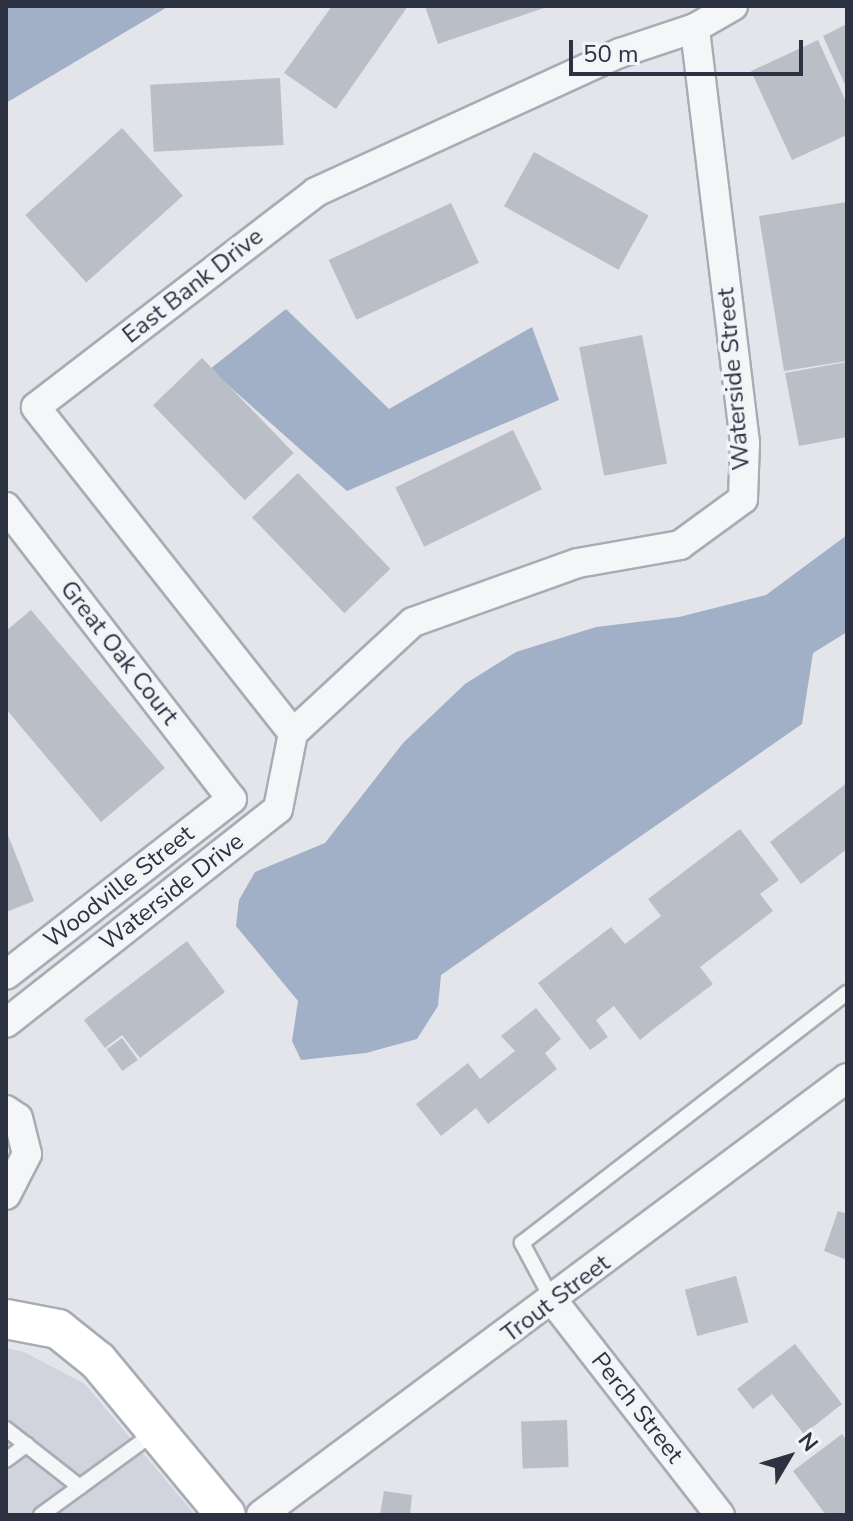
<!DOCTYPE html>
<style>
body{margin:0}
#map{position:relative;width:853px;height:1521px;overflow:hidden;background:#e3e5ea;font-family:"Nunito Sans",sans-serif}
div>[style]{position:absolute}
.built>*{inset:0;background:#d1d4dc}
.water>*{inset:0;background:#a1b0c7}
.building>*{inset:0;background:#babec6;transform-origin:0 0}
.roads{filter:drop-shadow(2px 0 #a8acb4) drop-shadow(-2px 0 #a8acb4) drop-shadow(0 2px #a8acb4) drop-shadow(0 -2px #a8acb4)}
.lane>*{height:14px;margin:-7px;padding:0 7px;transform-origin:7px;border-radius:7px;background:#f5f6f8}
.street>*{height:28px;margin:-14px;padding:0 14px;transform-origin:14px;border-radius:14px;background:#f5f6f8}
.secondary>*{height:38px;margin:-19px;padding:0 19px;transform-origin:19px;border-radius:19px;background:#fff}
span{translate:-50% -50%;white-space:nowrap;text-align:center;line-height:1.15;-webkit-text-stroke:7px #f2f4f7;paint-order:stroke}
.street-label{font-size:24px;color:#2c3241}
.frame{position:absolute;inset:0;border:8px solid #2c3241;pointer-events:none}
.north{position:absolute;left:749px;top:1417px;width:80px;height:80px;-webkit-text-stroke:6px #f2f4f7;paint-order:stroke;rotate:52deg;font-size:22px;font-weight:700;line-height:32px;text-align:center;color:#2c3241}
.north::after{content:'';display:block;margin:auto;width:28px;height:36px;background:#2c3241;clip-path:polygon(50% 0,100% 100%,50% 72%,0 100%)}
.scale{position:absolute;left:569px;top:40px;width:234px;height:36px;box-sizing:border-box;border:4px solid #2c3241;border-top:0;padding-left:10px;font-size:24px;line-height:28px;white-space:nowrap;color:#2c3241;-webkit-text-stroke:6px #f2f4f7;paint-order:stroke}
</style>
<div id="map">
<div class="built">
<div style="clip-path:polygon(6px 1348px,24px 1352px,85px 1384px,195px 1515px,6px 1515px)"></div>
</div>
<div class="water">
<div style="clip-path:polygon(6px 6px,169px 6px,6px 103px)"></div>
<div style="clip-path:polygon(286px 309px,389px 409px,532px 327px,559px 400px,347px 491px,210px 369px)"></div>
<div style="clip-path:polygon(847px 535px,847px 632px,813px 653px,802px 724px,441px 975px,438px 1006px,417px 1039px,366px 1053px,301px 1060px,292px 1041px,298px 1001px,236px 926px,239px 900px,255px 872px,325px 843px,403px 743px,465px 684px,516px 652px,596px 627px,679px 617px,766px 595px)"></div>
</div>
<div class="building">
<div style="clip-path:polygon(332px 6px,408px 6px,336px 109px,284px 73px)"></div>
<div style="clip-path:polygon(425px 6px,550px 6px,438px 44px)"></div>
<div style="clip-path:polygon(847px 24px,847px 89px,823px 36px)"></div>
<div style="clip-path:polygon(818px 40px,847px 104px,847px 135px,792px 160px,751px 71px)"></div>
<div style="left:280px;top:78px;width:67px;height:130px;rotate:87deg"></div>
<div style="left:122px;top:128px;width:91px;height:130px;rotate:48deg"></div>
<div style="left:534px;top:152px;width:131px;height:62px;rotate:29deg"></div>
<div style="clip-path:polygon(847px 202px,847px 361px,784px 371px,759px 216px)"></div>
<div style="left:451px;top:203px;width:66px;height:135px;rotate:65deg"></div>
<div style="left:642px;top:335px;width:131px;height:64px;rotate:79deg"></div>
<div style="left:202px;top:358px;width:132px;height:68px;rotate:46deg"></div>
<div style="clip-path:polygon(847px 362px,847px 437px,799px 446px,785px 373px)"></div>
<div style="left:513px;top:430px;width:66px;height:131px;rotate:64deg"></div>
<div style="left:298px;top:473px;width:133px;height:64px;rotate:46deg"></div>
<div style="clip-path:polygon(31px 610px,165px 768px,101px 822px,6px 709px,6px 631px)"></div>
<div style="clip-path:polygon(847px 783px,847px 849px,801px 884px,770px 842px)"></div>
<div style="clip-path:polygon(740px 829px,779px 880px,760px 894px,773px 911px,700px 967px,713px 984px,656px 1027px,640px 1040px,614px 1006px,596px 1020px,608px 1037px,590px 1050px,538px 983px,611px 927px,625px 944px,661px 916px,648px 899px)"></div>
<div style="clip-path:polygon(6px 830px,34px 901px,6px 912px)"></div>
<div style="clip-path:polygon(187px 941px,225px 992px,140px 1058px,122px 1035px,105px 1048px,84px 1020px)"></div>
<div style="clip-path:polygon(536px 1008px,561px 1039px,545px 1053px,557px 1069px,488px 1124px,476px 1108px,441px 1136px,416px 1104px,468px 1063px,480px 1079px,515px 1051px,501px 1036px)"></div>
<div style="left:122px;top:1038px;width:27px;height:19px;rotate:54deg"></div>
<div style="clip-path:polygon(838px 1211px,847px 1214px,847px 1260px,824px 1251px)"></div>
<div style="left:736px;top:1276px;width:48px;height:53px;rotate:75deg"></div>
<div style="clip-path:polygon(795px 1344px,842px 1404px,804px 1434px,772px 1394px,753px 1409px,737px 1389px)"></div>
<div style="left:567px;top:1420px;width:47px;height:46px;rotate:88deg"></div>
<div style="clip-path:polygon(842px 1434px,847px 1441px,847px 1515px,826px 1515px,793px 1471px)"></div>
<div style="clip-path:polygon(384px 1491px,412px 1495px,410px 1515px,380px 1515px)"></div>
</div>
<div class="roads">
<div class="lane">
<div style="left:553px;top:1301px;width:66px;rotate:-118.1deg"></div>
<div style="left:522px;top:1243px;width:410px;rotate:-37.6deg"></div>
<div style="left:6px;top:1429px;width:94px;rotate:38.1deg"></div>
<div style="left:6px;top:1460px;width:26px;rotate:-37deg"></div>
<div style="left:41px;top:1515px;width:140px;rotate:-36deg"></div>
</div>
<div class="street">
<div style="left:6px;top:507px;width:369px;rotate:52.3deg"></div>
<div style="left:232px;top:799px;width:286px;rotate:142.1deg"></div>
<div style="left:293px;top:733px;width:415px;rotate:-128.3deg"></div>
<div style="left:36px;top:407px;width:353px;rotate:-37.5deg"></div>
<div style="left:316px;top:192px;width:334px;rotate:-24.6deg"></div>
<div style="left:620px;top:53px;width:79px;rotate:-18.4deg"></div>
<div style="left:695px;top:28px;width:44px;rotate:-30.1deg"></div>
<div style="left:293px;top:733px;width:163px;rotate:-42.8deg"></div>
<div style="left:413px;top:622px;width:175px;rotate:-19.7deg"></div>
<div style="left:578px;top:563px;width:104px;rotate:-10deg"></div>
<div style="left:680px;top:545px;width:78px;rotate:-36.1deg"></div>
<div style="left:743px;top:499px;width:56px;rotate:-88deg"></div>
<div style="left:745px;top:443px;width:418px;rotate:-96.9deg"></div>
<div style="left:6px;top:1023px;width:346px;rotate:-38.2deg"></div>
<div style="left:278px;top:809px;width:77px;rotate:-78.8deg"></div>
<div style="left:6px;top:1110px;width:14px;rotate:34deg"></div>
<div style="left:18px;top:1118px;width:37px;rotate:76deg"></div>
<div style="left:27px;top:1154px;width:46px;rotate:117.1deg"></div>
<div style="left:554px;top:1302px;width:270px;rotate:52.1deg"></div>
<div style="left:261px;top:1515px;width:731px;rotate:-36.71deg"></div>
</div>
<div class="secondary">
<div style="left:6px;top:1319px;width:53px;rotate:10.9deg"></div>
<div style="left:58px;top:1329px;width:51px;rotate:38.7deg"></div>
<div style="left:98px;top:1361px;width:200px;rotate:50.3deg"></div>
</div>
</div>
<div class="street-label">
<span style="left:193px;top:286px;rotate:-38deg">East Bank Drive</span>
<span style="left:734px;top:379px;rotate:-95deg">Waterside Street</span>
<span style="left:119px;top:653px;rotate:52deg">Great Oak Court</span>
<span style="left:119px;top:887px;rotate:-38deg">Woodville Street</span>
<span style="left:172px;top:892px;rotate:-38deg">Waterside Drive</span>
<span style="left:556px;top:1299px;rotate:-37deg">Trout Street</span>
<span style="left:637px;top:1408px;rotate:52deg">Perch Street</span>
</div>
<div class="frame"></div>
<div class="north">N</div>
<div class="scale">50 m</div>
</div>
